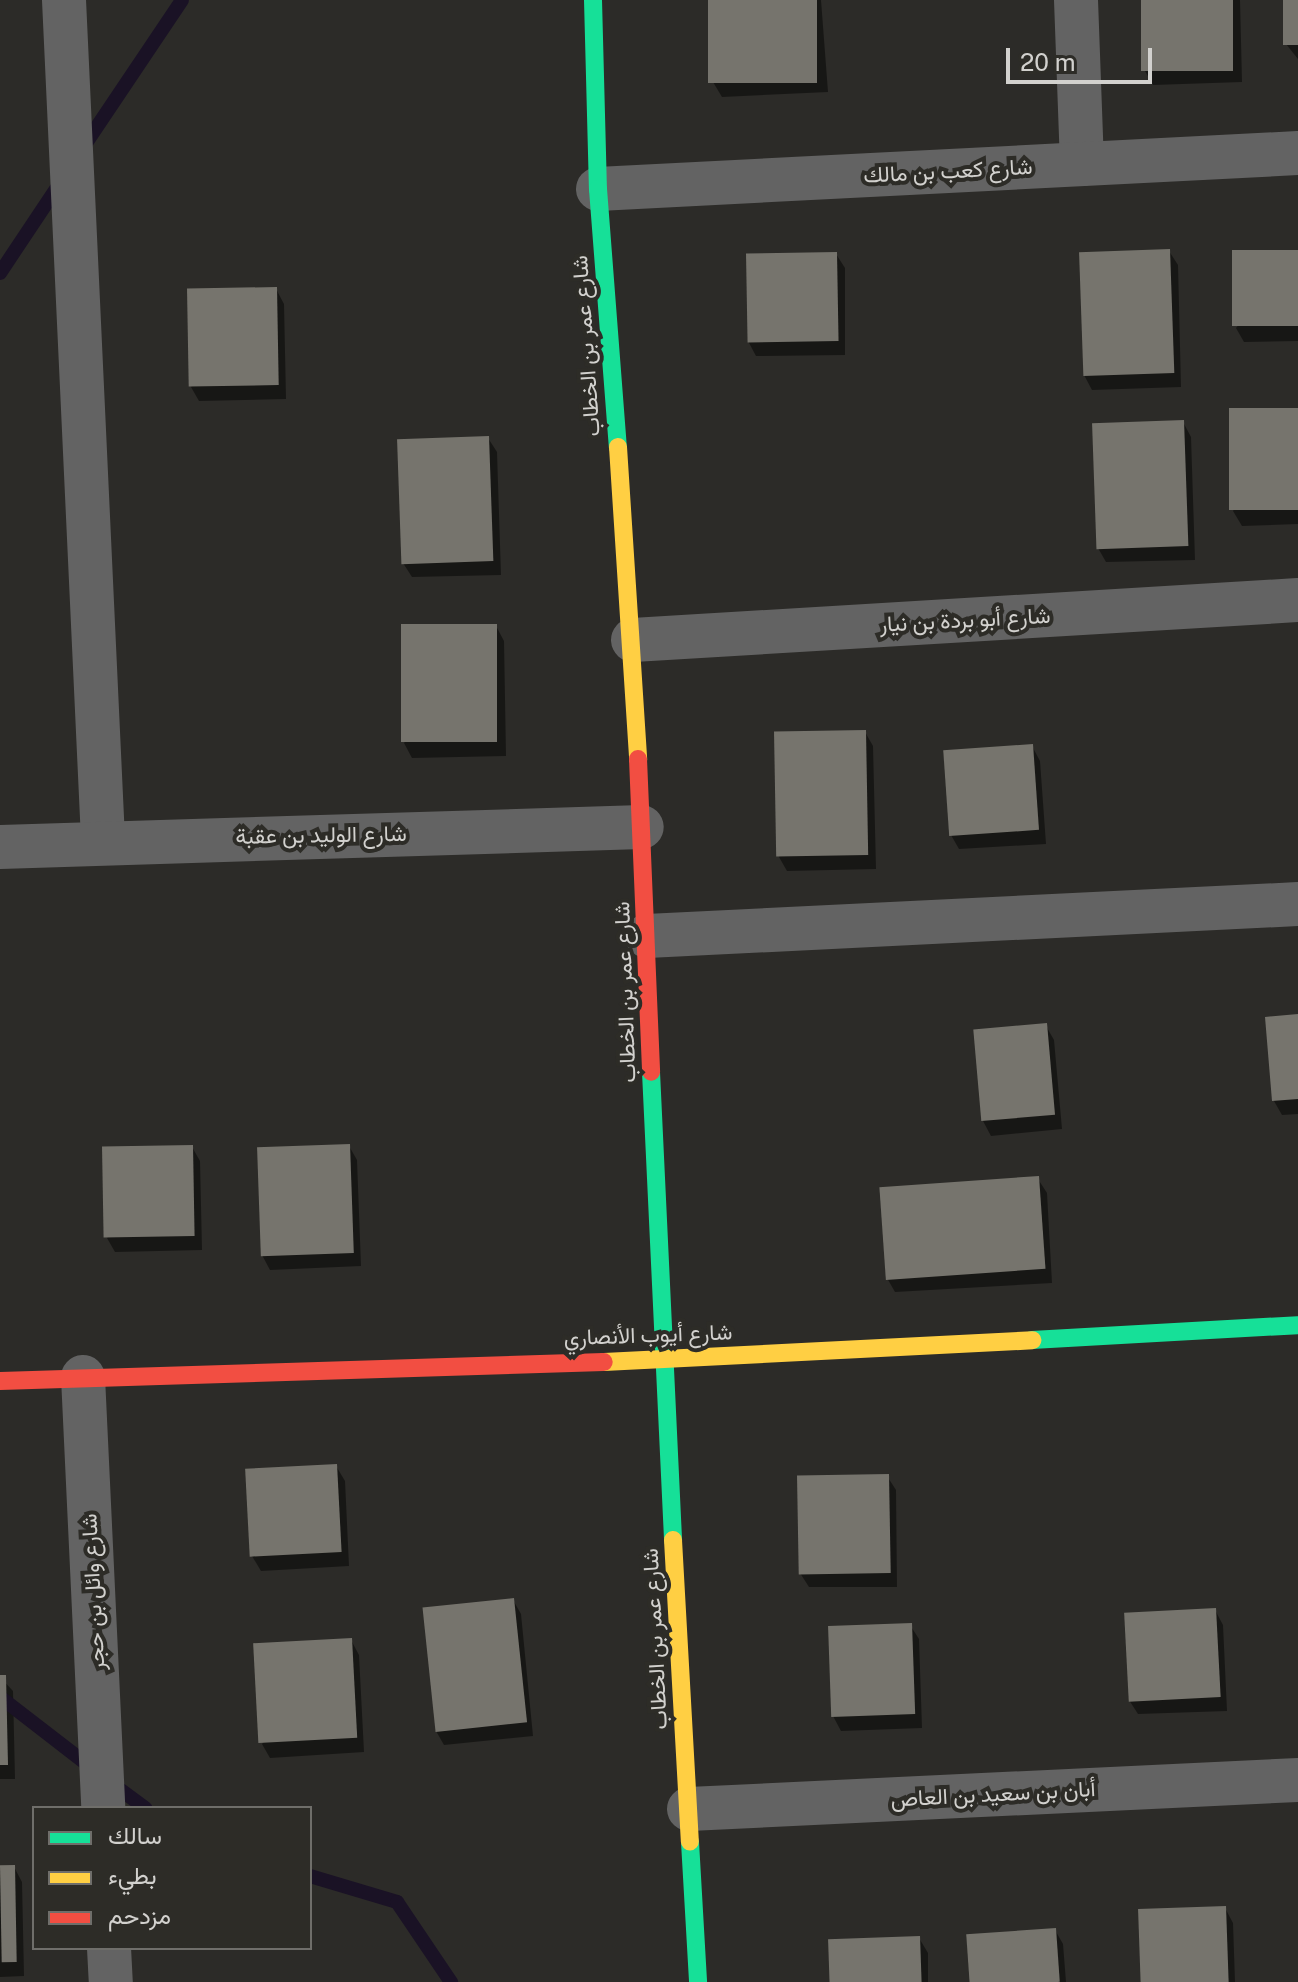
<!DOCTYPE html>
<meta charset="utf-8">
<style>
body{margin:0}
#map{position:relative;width:1298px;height:1982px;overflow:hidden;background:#2c2b28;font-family:"Public Sans",Vazirmatn,sans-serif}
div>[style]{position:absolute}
.shadow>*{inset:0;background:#0007}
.stream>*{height:14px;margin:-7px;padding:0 7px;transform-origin:7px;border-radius:7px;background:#1a1225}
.building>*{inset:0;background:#76746d;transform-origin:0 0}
.street>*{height:44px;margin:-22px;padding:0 22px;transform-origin:22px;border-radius:22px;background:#636363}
.fast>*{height:18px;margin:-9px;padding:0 9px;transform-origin:9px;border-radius:9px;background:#16e098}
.slow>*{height:18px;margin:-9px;padding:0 9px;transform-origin:9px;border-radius:9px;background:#ffcf43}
.jam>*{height:18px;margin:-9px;padding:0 9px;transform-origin:9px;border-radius:9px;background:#f24e42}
span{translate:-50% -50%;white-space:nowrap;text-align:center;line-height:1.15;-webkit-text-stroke:8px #2d2c27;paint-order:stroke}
.street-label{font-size:22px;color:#d2d1ce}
.legend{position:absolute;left:32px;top:1806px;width:280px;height:144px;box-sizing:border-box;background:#2d2c27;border:2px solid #6f6e6a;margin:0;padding:10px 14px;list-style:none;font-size:24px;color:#d2d1ce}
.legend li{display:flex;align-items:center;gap:16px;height:40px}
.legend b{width:40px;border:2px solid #6f6e6a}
.scale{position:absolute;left:1006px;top:48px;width:146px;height:36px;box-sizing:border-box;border:4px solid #d2d1ce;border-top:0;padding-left:10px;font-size:24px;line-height:28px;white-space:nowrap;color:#d2d1ce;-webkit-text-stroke:6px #2d2c27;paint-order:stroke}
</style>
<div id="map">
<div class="shadow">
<div style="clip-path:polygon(710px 0,821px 0,828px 92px,722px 97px,713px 82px)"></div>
<div style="clip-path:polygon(1143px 0,1240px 0,1242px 82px,1153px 85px,1145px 71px)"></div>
<div style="clip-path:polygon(1285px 0,1298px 0,1298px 59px,1286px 44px)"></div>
<div style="clip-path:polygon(1169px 251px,1178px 265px,1181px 387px,1092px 390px,1084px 375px)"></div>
<div style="clip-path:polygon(1298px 252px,1298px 341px,1244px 342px,1236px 328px)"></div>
<div style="clip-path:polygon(836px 254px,845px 268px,845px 355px,756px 356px,748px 341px)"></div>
<div style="clip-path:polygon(276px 289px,284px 304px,286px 399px,199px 401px,191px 387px)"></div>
<div style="clip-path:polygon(1298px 410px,1298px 524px,1242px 526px,1233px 511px)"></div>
<div style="clip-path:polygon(1183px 422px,1191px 437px,1195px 560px,1106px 562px,1098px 548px)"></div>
<div style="clip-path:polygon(488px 438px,497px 452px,501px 575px,412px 577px,403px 563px)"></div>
<div style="clip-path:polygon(496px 626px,504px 641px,506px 756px,412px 758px,404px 743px)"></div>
<div style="clip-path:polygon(865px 732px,873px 746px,876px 869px,787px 871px,779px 857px)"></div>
<div style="clip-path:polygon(1032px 746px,1040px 761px,1046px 844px,959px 849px,951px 835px)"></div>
<div style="clip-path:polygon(1298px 1016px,1298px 1114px,1282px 1115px,1274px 1101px)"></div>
<div style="clip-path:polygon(1046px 1026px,1054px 1040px,1062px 1129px,991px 1136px,983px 1121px)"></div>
<div style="clip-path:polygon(349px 1146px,357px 1160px,361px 1266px,270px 1270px,262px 1255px)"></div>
<div style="clip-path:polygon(192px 1147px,200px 1161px,202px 1250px,115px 1252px,107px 1238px)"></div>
<div style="clip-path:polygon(1038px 1179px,1047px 1193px,1052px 1283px,895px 1292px,887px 1278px)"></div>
<div style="clip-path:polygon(336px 1466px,345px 1481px,349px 1566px,261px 1571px,252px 1556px)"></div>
<div style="clip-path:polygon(887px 1476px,896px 1490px,897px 1587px,809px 1587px,800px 1573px)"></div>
<div style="clip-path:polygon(513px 1600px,521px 1614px,533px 1736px,444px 1745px,436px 1731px,425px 1609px)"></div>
<div style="clip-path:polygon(1215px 1610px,1223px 1625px,1227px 1711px,1138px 1714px,1129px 1700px)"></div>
<div style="clip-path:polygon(910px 1625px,919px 1639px,922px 1728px,841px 1731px,833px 1716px)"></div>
<div style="clip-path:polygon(351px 1640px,359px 1655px,364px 1752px,270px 1758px,262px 1744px)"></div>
<div style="clip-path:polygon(0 1677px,13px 1691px,15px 1779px,0 1779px)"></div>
<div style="clip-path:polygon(14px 1867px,22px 1882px,24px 1976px,0 1977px,0 1868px)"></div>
<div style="clip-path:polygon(1225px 1908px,1233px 1923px,1235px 1982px,1141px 1982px)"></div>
<div style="clip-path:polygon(1055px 1930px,1063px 1944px,1066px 1982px,972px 1982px)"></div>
<div style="clip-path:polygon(919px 1938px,928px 1953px,928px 1982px,831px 1982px)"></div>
</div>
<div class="stream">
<div style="left:82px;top:149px;width:179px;rotate:-56.1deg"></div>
<div style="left:0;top:273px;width:112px;rotate:-56.3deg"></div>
<div style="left:0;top:1697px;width:118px;rotate:37.7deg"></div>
<div style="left:110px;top:1782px;width:44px;rotate:36.6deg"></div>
<div style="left:310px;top:1876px;width:91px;rotate:16.6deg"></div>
<div style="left:397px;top:1902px;width:97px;rotate:56deg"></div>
</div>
<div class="building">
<div style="left:708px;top:0;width:109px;height:83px"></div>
<div style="left:1141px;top:0;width:92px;height:71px"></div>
<div style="left:1283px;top:0;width:15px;height:45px"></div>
<div style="left:1170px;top:249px;width:124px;height:91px;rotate:88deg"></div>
<div style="left:1298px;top:250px;width:76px;height:66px;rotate:90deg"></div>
<div style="left:837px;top:252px;width:89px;height:91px;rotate:89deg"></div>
<div style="left:277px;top:287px;width:98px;height:90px;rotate:89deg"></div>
<div style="left:1298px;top:408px;width:102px;height:69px;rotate:90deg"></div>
<div style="left:1184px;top:420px;width:126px;height:92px;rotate:88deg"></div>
<div style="left:489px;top:436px;width:125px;height:92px;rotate:88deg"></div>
<div style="left:497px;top:624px;width:118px;height:96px;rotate:90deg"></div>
<div style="left:866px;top:730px;width:125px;height:92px;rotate:89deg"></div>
<div style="left:1033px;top:744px;width:86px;height:90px;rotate:86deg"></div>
<div style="clip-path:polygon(1298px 1014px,1298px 1099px,1272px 1101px,1265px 1017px)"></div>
<div style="left:1047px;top:1023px;width:92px;height:74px;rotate:85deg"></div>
<div style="left:350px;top:1144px;width:109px;height:93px;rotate:88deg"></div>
<div style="left:193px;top:1145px;width:91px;height:91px;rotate:89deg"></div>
<div style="left:1039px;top:1176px;width:93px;height:160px;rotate:86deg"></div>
<div style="left:337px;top:1464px;width:88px;height:92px;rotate:87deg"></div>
<div style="left:889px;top:1474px;width:99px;height:92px;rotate:89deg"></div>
<div style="left:514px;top:1598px;width:125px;height:92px;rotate:84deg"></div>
<div style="left:1216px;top:1608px;width:89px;height:92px;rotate:87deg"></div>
<div style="left:912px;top:1623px;width:91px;height:84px;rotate:88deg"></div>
<div style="left:352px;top:1638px;width:100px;height:99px;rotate:87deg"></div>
<div style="clip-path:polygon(0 1675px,6px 1675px,8px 1765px,0 1765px)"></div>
<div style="left:15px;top:1865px;width:97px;height:15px;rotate:89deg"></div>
<div style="left:1226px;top:1906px;width:76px;height:88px;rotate:88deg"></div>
<div style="left:1056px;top:1928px;width:54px;height:90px;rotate:86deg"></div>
<div style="left:920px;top:1936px;width:46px;height:92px;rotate:88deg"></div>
</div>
<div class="street">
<div style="left:64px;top:0;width:841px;rotate:87.34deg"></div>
<div style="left:1076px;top:0;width:164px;rotate:87.9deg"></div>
<div style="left:598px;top:189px;width:701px;rotate:-2.94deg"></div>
<div style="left:633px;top:640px;width:666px;rotate:-3.44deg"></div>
<div style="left:0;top:847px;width:642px;rotate:-1.78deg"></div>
<div style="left:647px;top:936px;width:652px;rotate:-2.81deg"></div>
<div style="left:83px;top:1377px;width:431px;rotate:87.3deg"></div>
<div style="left:689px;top:1809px;width:610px;rotate:-2.73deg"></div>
<div style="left:109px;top:1948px;width:34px;rotate:87deg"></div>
</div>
<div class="fast">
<div style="left:593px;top:0;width:189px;rotate:88.5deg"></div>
<div style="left:598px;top:189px;width:259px;rotate:85.6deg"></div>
<div style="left:651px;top:1072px;width:469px;rotate:87.3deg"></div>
<div style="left:1032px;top:1340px;width:266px;rotate:-3.2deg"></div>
<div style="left:690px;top:1842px;width:140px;rotate:86.7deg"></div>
</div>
<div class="slow">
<div style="left:618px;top:447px;width:313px;rotate:86.3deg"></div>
<div style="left:604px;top:1362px;width:429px;rotate:-2.9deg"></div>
<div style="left:673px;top:1540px;width:302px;rotate:86.8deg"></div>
</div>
<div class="jam">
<div style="left:638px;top:759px;width:313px;rotate:87.6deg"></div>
<div style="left:0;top:1381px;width:604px;rotate:-1.8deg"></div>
</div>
<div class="street-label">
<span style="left:948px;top:171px;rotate:-3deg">شارع كعب بن مالك</span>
<span style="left:586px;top:346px;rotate:-94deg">شارع عمر بن الخطاب</span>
<span style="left:965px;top:620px;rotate:-3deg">شارع أبو بردة بن نيار</span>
<span style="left:321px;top:835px;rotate:-1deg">شارع الوليد بن عقبة</span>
<span style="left:625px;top:992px;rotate:-92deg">شارع عمر بن الخطاب</span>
<span style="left:648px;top:1335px;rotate:-2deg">شارع أيوب الأنصاري</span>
<span style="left:93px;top:1592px;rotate:-93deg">شارع وائل بن حجر</span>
<span style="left:655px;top:1639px;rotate:-93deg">شارع عمر بن الخطاب</span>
<span style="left:993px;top:1794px;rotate:-3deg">أبان بن سعيد بن العاص</span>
</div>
<ul class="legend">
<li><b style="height:10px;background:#16e098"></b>سالك</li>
<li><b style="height:10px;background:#ffcf43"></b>بطيء</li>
<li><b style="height:10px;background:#f24e42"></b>مزدحم</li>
</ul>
<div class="scale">20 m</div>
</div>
